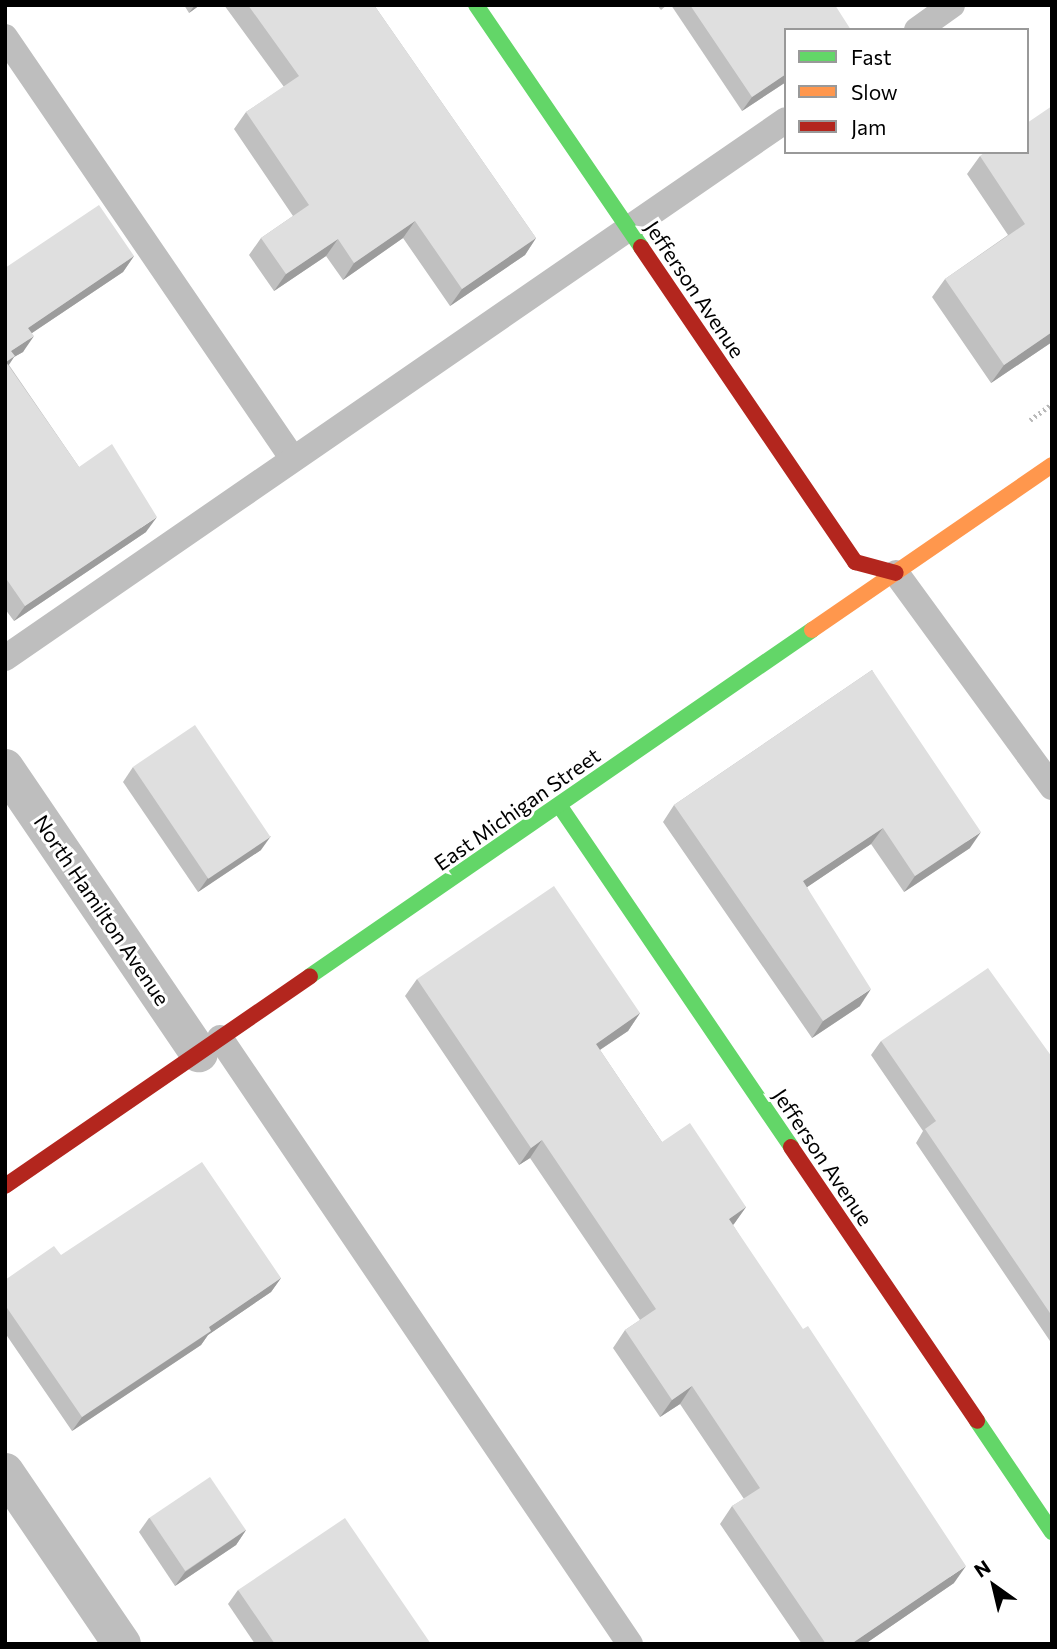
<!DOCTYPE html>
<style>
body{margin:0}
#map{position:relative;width:1057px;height:1649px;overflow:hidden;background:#fff;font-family:Commissioner,sans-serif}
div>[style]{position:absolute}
.path>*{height:4.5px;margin-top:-2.25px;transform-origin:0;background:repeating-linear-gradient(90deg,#b9b9b9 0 2px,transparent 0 5.5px)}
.lane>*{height:26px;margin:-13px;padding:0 13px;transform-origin:13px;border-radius:13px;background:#bebebe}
.street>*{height:38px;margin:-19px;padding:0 19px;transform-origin:19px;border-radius:19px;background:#bebebe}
.fast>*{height:16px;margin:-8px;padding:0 8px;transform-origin:8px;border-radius:8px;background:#63d668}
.slow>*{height:16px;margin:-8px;padding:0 8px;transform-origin:8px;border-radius:8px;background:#ff974d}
.jam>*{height:16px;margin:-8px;padding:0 8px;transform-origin:8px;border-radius:8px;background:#b3261e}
.wall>*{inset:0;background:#c0c0c0}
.shaded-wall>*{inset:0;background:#9c9c9c}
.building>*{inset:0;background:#dfdfdf;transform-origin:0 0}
span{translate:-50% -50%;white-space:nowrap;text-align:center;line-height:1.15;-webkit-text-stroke:6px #fff;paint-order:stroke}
.street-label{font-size:21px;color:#000}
.frame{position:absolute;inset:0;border:7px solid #000;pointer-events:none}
.legend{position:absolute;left:784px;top:28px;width:245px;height:126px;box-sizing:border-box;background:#fff;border:2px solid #999;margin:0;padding:9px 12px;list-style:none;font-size:21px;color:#000}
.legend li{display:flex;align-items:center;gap:14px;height:35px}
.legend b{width:35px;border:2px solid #999}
.north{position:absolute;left:959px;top:1551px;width:70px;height:70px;-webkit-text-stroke:5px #fff;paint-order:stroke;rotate:326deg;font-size:19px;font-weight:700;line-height:28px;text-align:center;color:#000}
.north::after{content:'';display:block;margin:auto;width:24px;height:32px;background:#000;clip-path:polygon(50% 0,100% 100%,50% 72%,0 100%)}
</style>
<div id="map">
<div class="path">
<div style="left:1030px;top:420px;width:27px;rotate:-36deg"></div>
</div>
<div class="lane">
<div style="left:917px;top:30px;width:43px;rotate:-35.5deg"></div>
<div style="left:5px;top:37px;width:511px;rotate:55.69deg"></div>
<div style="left:896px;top:573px;width:265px;rotate:53.9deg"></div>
<div style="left:5px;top:658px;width:948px;rotate:-34.56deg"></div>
<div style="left:220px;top:1038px;width:732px;rotate:55.92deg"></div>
</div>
<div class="street">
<div style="left:5px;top:768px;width:345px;rotate:55.8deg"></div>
<div style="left:5px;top:1472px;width:208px;rotate:55.8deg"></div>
</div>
<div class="fast">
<div style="left:476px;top:5px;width:293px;rotate:55.7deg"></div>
<div style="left:559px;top:805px;width:413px;rotate:55.8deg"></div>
<div style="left:310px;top:976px;width:610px;rotate:-34.58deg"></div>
<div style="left:977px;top:1421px;width:134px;rotate:56deg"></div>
</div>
<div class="slow">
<div style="left:812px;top:630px;width:291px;rotate:-34.5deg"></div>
</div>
<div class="jam">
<div style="left:641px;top:247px;width:381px;rotate:55.8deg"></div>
<div style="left:855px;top:562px;width:42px;rotate:15deg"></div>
<div style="left:791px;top:1147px;width:331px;rotate:55.8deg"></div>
<div style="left:5px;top:1186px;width:370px;rotate:-34.5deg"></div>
</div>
<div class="wall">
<div style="clip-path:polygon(184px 5px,200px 5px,189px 13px)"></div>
<div style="clip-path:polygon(224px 5px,374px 5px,536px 238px,525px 255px,450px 306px,403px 238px,343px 280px,326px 256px,274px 291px,249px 255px,261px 238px,293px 216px,234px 129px,246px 112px,284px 87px)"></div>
<div style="clip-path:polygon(657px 5px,667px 5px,661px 10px)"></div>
<div style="clip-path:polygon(671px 5px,835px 5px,786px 82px,742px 111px)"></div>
<div style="clip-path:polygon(1027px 152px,1052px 342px,991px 383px,932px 297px,945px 279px,1008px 235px,967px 174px,980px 156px)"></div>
<div style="clip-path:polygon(134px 256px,123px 272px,32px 333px,23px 352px,14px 357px,9px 365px,79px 467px,146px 532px,14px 621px,5px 609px,5px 268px)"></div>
<div style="clip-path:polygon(872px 670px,970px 848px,904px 892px,871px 844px,807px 887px,860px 1006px,812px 1038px,663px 822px,674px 805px)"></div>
<div style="clip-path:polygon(133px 767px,261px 850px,198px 892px,123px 782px)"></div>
<div style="clip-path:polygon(417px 979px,640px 1013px,628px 1031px,600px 1050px,662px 1142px,746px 1207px,733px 1225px,954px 1583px,865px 1644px,802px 1644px,720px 1524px,732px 1506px,744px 1499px,680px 1404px,660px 1417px,613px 1348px,625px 1330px,640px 1320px,530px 1158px,519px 1165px,405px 996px)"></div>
<div style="clip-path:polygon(881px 1041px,1052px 1057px,1052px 1344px,916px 1143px,923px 1131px,871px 1055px)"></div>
<div style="clip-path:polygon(61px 1255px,281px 1278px,271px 1292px,208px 1335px,201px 1345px,72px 1431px,5px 1333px,5px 1280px)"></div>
<div style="clip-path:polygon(149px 1518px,246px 1530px,236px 1545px,175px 1586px,139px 1532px)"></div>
<div style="clip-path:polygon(238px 1590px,431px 1644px,255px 1644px,228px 1604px)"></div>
</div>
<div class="shaded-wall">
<div style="clip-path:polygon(195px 5px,200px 5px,189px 13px)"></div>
<div style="clip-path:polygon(786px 74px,786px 82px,742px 111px,752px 97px)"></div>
<div style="clip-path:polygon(415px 221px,403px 238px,343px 280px,354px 263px)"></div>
<div style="clip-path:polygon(536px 238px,525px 255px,450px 306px,462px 289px)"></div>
<div style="clip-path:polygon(338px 239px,326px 256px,274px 291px,286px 274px)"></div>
<div style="clip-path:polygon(134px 256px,123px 272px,17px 343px,28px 328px)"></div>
<div style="clip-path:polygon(1052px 332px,1052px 342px,991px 383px,1004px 365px)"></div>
<div style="clip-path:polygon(34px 336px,23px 352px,14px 357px,5px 370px,5px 364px,11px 351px)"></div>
<div style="clip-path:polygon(157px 517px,146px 532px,14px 621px,25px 606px)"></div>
<div style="clip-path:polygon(883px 828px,871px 844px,791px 898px,803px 881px)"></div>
<div style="clip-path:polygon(981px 832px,970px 848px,904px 892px,915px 876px)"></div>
<div style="clip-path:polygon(271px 836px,261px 850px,198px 892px,208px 878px)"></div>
<div style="clip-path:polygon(871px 989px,860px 1006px,812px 1038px,823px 1021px)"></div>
<div style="clip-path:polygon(640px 1013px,628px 1031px,583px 1061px,596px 1044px)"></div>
<div style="clip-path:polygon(542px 1140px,530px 1158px,519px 1165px,531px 1148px)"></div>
<div style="clip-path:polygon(746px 1207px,734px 1224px,717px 1236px,729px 1219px)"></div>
<div style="clip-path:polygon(281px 1278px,271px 1292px,208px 1335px,201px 1345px,72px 1431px,82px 1417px,209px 1327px)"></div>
<div style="clip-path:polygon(692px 1386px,680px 1404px,660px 1417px,672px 1400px)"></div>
<div style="clip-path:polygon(246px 1530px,236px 1545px,175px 1586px,185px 1572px)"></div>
<div style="clip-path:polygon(966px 1566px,954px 1583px,865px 1644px,851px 1644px)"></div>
</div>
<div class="building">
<div style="clip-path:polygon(248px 5px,374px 5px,536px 238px,462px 289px,415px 221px,354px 263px,338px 239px,286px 274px,261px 238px,309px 205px,246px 112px,299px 76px)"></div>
<div style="clip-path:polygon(690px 5px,835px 5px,851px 30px,786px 30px,786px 74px,752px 97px)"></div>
<div style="clip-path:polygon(1052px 106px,1052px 332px,1004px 365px,945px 279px,1025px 224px,980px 156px,985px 152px,1027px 152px,1027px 123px)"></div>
<div style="clip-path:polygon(99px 205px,134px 256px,28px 328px,34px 336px,11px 351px,15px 356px,6px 362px,79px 467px,112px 444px,157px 517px,25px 606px,5px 577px,5px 268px)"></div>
<div style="clip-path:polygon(872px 670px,981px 832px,915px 876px,883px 828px,803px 881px,871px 989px,823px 1021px,674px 805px)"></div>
<div style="left:195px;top:725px;width:135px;height:75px;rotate:56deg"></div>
<div style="clip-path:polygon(554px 886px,640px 1013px,596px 1044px,662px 1142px,690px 1123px,746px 1207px,729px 1219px,803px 1329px,808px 1326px,966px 1566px,851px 1644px,826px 1644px,732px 1506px,760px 1488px,692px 1386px,672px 1400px,625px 1330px,656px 1309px,542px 1140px,531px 1148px,417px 979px)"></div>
<div style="clip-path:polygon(988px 968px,1052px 1057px,1052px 1316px,925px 1129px,936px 1121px,881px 1041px)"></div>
<div style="clip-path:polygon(202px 1162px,281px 1278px,209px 1327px,211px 1331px,82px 1417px,5px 1305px,5px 1280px,54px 1246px,61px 1255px)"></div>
<div style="left:210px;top:1477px;width:64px;height:73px;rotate:56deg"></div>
<div style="clip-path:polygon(345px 1518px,431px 1644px,275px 1644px,238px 1590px)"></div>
</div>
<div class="street-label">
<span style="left:695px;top:289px;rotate:56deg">Jefferson Avenue</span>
<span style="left:517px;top:809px;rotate:-35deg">East Michigan Street</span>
<span style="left:102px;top:910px;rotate:56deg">North Hamilton Avenue</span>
<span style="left:823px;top:1157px;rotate:56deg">Jefferson Avenue</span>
</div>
<div class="frame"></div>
<ul class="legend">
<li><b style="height:9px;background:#63d668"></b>Fast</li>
<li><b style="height:9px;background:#ff974d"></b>Slow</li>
<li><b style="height:9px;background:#b3261e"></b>Jam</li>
</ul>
<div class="north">N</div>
</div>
